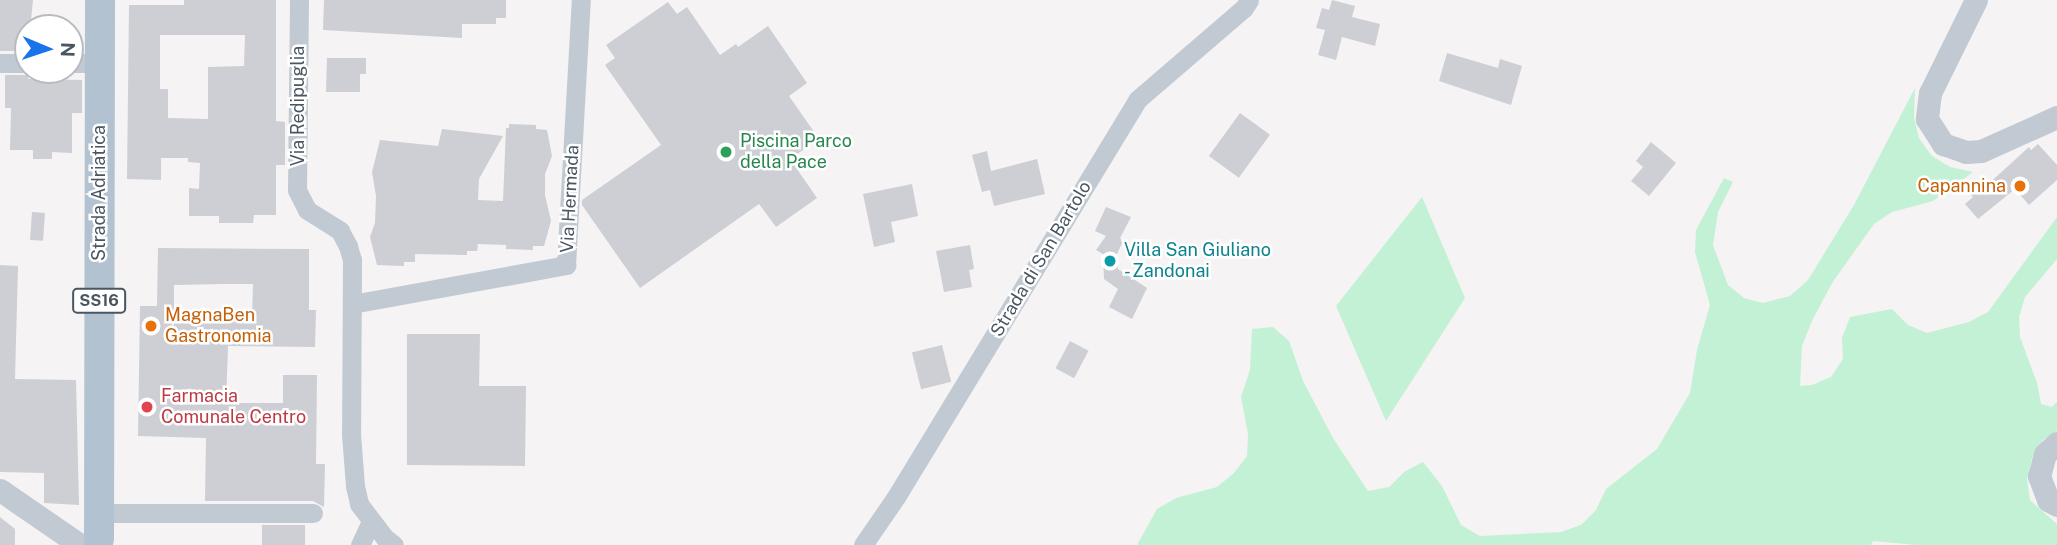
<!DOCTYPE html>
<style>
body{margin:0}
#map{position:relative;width:2057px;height:545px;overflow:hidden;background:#f5f3f3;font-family:"Public Sans",sans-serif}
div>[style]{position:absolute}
.green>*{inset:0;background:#c3f1d5}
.building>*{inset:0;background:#cdcfd5;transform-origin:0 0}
.minor>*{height:19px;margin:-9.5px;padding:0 9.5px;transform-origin:9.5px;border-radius:9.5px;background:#c1cad2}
.tertiary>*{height:23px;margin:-11.5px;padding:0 11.5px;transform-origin:11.5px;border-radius:11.5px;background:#c1cad2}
.primary>*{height:30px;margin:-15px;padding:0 15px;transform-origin:15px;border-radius:15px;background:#b3c2d1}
.dots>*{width:19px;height:19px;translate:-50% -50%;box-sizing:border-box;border:4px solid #fff;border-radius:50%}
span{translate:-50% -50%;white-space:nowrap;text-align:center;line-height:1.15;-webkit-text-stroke:5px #fff;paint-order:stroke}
.shield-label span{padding:2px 5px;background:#fff;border:2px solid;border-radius:5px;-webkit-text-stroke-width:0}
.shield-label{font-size:16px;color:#4a5661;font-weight:700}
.street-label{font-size:18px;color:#4a5661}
.leisure-label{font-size:18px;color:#27864d}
.left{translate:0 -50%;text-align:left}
.food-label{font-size:18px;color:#c56008}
.right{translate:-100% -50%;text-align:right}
.culture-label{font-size:18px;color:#0d838f}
.health-label{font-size:18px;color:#be3a42}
.north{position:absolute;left:14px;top:14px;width:70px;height:70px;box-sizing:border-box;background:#fff;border:2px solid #b7bbc0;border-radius:50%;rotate:92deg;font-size:19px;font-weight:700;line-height:28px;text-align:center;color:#4a5661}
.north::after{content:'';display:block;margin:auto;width:24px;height:32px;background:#1a73e8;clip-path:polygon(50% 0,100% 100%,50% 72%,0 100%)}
</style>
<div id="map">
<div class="green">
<div style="clip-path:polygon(1915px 88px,1914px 117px,1919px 138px,1932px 156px,1950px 167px,1973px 172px,1933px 201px,1892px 212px,1874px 224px,1832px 283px,1812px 321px,1802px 346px,1800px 386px,1812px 385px,1831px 377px,1843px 359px,1842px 338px,1850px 317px,1892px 309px,1908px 325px,1927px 333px,1969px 322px,1988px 312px,2057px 217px,2057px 259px,2025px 297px,2019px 317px,2020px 337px,2037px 383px,2041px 404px,2052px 407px,2057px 402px,2057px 431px,2043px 440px,2032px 458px,2027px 479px,2030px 500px,2057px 524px,2057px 545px,1916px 545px,1873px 541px,1871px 545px,1137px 545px,1157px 509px,1176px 498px,1217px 487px,1234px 473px,1247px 456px,1248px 434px,1241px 397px,1250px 370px,1252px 329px,1273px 327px,1289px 341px,1303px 381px,1333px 438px,1368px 491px,1389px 487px,1404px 472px,1423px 462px,1442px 486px,1461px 525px,1480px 536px,1561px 532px,1581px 525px,1596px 510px,1606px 489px,1657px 449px,1690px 393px,1697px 350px,1710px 305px,1695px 252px,1696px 230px,1724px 178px,1733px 182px,1718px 212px,1713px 245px,1728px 285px,1744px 298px,1763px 303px,1790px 296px,1808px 280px,1854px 205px)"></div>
<div style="clip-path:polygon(1422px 197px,1465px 298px,1386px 421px,1336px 306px)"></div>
</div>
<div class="building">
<div style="clip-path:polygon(0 0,33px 0,28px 51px,0 51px)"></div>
<div style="clip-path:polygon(evenodd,184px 0,276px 0,276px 121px,285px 122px,285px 165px,276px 165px,276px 215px,254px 215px,253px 223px,219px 223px,219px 216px,189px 216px,189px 188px,199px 189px,200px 163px,188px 162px,188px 158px,161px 158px,161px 180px,127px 179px,129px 5px,184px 5px,184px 0,160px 35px,245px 35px,244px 66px,208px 67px,208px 119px,168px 118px,168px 89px,160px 89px,160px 35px)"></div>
<div style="clip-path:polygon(324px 0,506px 0,506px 18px,496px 18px,496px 24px,462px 24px,462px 38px,323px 30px)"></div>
<div style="clip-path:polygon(1332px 0,1355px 6px,1352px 17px,1380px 24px,1375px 46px,1342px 37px,1336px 60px,1318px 55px,1325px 30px,1316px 28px,1322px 8px,1329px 10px)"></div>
<div style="clip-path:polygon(668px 2px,677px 14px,687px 7px,720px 55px,736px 44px,738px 47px,768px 26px,807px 83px,789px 96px,819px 139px,790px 159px,817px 198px,776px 227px,759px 204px,640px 288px,582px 205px,582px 200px,661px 145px,605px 65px,615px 58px,606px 45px)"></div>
<div style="clip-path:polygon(1447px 53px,1498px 68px,1500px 59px,1522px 66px,1511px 105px,1439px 81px)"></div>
<div style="clip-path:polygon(327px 58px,366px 58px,366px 74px,360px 74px,360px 92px,326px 92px)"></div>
<div style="clip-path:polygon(5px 75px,28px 75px,28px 79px,82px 80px,82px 113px,72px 113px,72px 153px,52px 152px,52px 159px,33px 159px,33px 150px,10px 150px,11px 108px,5px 108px)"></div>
<div style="left:1240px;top:113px;width:37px;height:53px;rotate:36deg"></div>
<div style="clip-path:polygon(509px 124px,536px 125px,536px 129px,547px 130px,552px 156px,545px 174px,545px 195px,551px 221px,544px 246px,533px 246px,533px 250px,506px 249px,506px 245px,478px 244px,477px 251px,467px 251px,467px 255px,415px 254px,415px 262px,404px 262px,404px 266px,377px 265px,370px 237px,375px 223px,376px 196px,372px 172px,380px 140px,438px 146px,442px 129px,503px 136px,479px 179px,478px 200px,503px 201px,506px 128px,509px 128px)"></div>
<div style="clip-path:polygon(1651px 142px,1676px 163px,1649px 196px,1631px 181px,1643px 167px,1636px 161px)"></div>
<div style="clip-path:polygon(2038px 144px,2057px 165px,2057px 180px,2029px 205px,2015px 189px,1978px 219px,1965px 204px,1973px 197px,1970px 194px,1982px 184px,1985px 187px,2029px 147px,2031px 150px)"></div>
<div style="clip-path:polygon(987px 151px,991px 171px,1037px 159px,1045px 194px,994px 206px,990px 190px,982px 192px,972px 155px)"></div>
<div style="clip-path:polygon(912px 184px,918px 216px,891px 222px,895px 242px,874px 247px,863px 194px)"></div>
<div style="clip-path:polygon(1106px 207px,1131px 217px,1120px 238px,1123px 241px,1117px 254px,1118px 269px,1147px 288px,1132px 319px,1109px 307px,1118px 289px,1104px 279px,1103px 254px,1096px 250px,1106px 236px,1095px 231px)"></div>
<div style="left:32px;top:212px;width:13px;height:28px;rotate:4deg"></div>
<div style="clip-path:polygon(970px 245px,974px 269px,969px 270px,972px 287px,944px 292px,936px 251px)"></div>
<div style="clip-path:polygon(evenodd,158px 248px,309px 249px,309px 310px,316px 310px,315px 347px,228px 346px,226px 403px,283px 403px,283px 375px,317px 375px,316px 464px,325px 464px,324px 507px,313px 501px,205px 501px,206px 438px,138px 436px,140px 306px,157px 306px,158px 248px,222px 284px,253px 284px,252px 316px,174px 313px,174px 285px,222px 284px)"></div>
<div style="clip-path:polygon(0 265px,18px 266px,15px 379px,76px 380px,79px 505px,44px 503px,44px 473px,0 472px)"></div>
<div style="clip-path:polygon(407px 334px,480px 334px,479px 386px,526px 386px,525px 466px,407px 465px)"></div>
<div style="left:1070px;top:341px;width:21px;height:31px;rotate:28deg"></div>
<div style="left:942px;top:345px;width:38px;height:31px;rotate:76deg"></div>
<div style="clip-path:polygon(0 517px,15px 529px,15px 545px,0 545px)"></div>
<div style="left:262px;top:525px;width:43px;height:20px"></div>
</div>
<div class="minor">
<div style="left:299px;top:0;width:190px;rotate:90.6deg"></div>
<div style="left:297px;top:190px;width:22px;rotate:63deg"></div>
<div style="left:307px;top:210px;width:39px;rotate:32deg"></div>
<div style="left:340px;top:231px;width:17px;rotate:62deg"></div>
<div style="left:348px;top:246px;width:15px;rotate:74deg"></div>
<div style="left:352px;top:260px;width:174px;rotate:90.3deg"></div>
<div style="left:351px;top:434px;width:52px;rotate:85.6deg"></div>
<div style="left:355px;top:486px;width:18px;rotate:77deg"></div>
<div style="left:359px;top:504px;width:43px;rotate:52.6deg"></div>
<div style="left:385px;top:538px;width:11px;rotate:38deg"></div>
<div style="left:0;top:63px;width:28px"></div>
<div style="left:70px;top:63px;width:29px"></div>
<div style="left:352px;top:304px;width:218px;rotate:-10.3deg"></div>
<div style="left:566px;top:265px;width:265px;rotate:-86.8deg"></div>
<div style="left:99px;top:513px;width:214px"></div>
<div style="left:360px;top:545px;width:26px;rotate:-65deg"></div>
<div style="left:863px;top:545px;width:58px;rotate:-55.5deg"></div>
<div style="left:896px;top:497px;width:464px;rotate:-58.7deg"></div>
<div style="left:1137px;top:100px;width:141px;rotate:-40.7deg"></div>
<div style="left:1244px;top:8px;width:9px;rotate:-58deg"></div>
</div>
<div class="tertiary">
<div style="left:1976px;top:0;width:104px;rotate:116.3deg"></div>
<div style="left:1930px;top:93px;width:26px;rotate:97deg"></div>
<div style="left:1927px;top:119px;width:30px;rotate:57deg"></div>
<div style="left:1943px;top:144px;width:24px;rotate:19deg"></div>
<div style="left:1966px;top:152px;width:15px;rotate:-4deg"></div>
<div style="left:1981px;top:151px;width:83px;rotate:-24.1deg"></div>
<div style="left:2057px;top:443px;width:16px;rotate:137deg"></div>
<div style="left:2045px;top:454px;width:23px;rotate:105deg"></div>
<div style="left:2039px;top:476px;width:26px;rotate:69deg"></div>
<div style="left:2048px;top:500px;width:10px;rotate:29deg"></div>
<div style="left:0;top:490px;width:97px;rotate:34.5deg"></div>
</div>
<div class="primary">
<div style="left:99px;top:539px;width:539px;rotate:-89.89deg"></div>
</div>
<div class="dots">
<div style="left:726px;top:152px;background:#2e9e5b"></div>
<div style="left:2020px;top:186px;background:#e8710a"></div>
<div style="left:1110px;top:261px;background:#0f9aa8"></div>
<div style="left:151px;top:326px;background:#e8710a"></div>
<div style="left:147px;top:407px;background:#e0444e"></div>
</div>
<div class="shield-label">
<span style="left:99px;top:301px">SS16</span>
</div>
<div class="street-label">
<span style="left:298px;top:106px;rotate:-90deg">Via Redipuglia</span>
<span style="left:99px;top:193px;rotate:-90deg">Strada Adriatica</span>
<span style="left:570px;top:199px;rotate:-87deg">Via Hermada</span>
<span style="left:1041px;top:259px;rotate:-59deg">Strada di San Bartolo</span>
</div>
<div class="leisure-label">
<span class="left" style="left:740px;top:152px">Piscina Parco<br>della Pace</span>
</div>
<div class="food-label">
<span class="right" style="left:2006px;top:186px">Capannina</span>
<span class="left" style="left:165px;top:326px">MagnaBen<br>Gastronomia</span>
</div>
<div class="culture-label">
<span class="left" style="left:1124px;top:261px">Villa San Giuliano<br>- Zandonai</span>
</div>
<div class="health-label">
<span class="left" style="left:161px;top:407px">Farmacia<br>Comunale Centro</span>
</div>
<div class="north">N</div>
</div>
